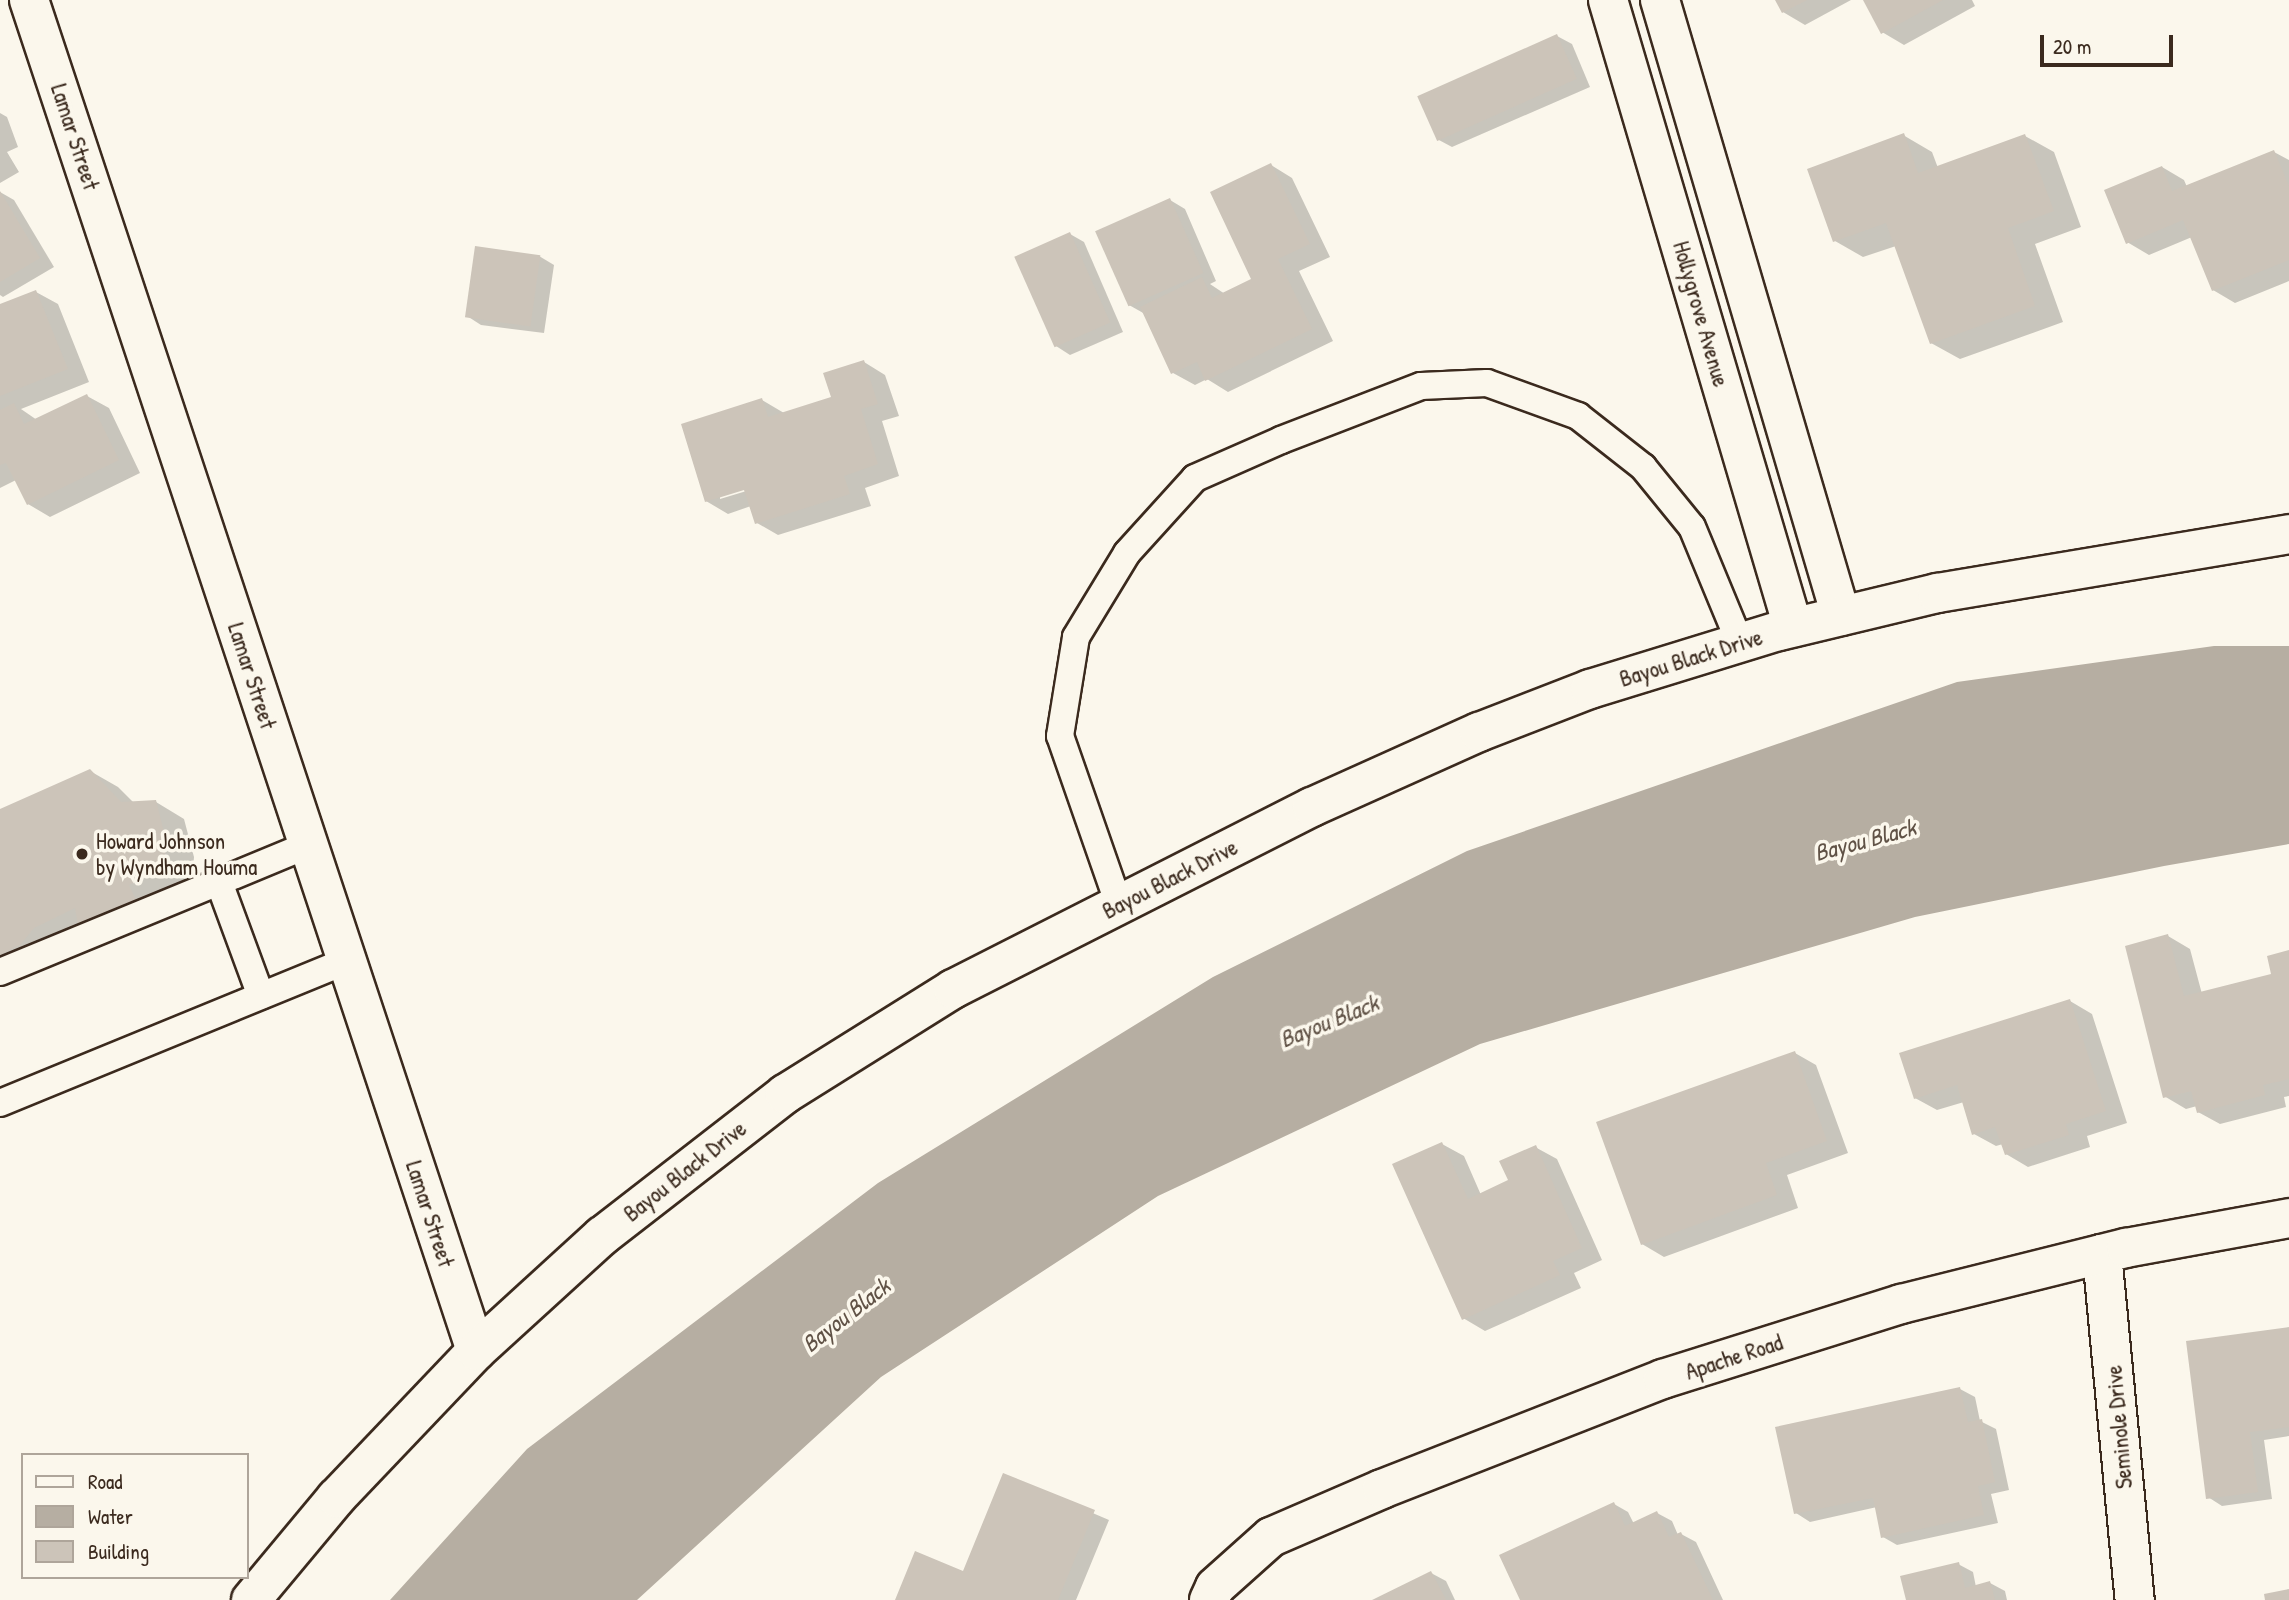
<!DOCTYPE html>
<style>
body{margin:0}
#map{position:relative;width:2289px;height:1600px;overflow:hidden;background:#fbf7ec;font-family:"Patrick Hand",sans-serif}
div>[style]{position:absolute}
.water>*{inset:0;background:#b6aea2}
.shadow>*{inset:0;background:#0003}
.building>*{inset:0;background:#ccc4b9;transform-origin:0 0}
.roads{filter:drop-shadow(2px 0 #3b2a1e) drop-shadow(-2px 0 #3b2a1e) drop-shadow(0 2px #3b2a1e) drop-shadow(0 -2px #3b2a1e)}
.service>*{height:26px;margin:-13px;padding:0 13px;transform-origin:13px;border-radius:13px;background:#fbf7ec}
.minor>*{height:38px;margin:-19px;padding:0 19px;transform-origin:19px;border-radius:19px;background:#fbf7ec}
.secondary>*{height:38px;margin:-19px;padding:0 19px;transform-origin:19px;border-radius:19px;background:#fbf7ec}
.dots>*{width:19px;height:19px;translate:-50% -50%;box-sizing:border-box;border:4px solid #fbf7ec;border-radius:50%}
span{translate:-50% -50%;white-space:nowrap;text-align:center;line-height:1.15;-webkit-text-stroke:7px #fbf7ec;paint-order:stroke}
.street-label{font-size:23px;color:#3b2a1e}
.poi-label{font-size:23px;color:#3b2a1e}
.left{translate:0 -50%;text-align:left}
.water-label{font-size:24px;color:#605246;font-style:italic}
.legend{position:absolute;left:21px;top:1453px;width:228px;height:126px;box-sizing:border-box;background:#fbf7ec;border:2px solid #aea59a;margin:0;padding:9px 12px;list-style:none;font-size:21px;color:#3b2a1e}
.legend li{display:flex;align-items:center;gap:14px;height:35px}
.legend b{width:35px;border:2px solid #aea59a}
.scale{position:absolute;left:2040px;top:35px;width:133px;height:32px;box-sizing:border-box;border:4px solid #3b2a1e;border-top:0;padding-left:9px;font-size:21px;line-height:24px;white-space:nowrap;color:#3b2a1e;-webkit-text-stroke:5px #fbf7ec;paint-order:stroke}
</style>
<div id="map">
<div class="water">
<div style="clip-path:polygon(2214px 646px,2289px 646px,2289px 844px,2164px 866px,1915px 917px,1480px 1044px,1158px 1196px,881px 1377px,637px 1600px,390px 1600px,527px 1449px,878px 1183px,1213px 977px,1467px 851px,1957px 682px)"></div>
</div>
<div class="shadow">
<div style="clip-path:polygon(1777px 0,1851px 0,1805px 25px,1783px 12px)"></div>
<div style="clip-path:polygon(1865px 0,1972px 0,1975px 6px,1904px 45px,1882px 32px)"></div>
<div style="clip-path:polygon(1557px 36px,1572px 44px,1590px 87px,1452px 147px,1437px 139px)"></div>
<div style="clip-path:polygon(0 113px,7px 117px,18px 147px,7px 152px,19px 172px,0 183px)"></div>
<div style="clip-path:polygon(1903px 135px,1932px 152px,1938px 168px,2025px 136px,2054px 152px,2081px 227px,2035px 244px,2063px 322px,1960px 359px,1931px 343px,1896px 246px,1863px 257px,1835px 241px)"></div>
<div style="clip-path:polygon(2274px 152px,2289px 160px,2289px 281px,2235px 303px,2213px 290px,2192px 237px,2149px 255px,2127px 242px,2162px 167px,2184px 180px,2187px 187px)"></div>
<div style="clip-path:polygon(1271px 165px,1292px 178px,1330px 257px,1299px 271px,1333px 341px,1228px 392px,1207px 379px,1195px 385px,1173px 373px,1145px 314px,1129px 305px,1170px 200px,1185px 209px,1216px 281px,1210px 284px,1225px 294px,1254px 280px)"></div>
<div style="clip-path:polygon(0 192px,14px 200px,54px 267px,3px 297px,0 295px)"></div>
<div style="clip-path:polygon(1070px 234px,1084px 242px,1123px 332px,1070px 355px,1056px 346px)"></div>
<div style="clip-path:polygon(539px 256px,554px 265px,544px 333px,481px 325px,467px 316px)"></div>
<div style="clip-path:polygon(36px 292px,58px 304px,89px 382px,21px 409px,37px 420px,87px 396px,109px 408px,140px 473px,50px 517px,28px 504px,16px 480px,0 488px,0 306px)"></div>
<div style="clip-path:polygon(evenodd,864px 362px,885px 375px,899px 416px,882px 421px,899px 476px,865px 488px,871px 506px,778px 535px,757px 523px,751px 506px,728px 514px,706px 501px,762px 400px,784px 413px,833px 398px,864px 362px,752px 485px,753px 489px,720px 499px,720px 495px,752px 485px)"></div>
<div style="clip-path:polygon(90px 771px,118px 787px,134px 803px,156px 802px,184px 819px,194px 857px,192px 884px,0 982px,0 811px)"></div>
<div style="clip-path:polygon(2168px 936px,2190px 949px,2202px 994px,2273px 976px,2289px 952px,2289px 1096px,2284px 1097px,2286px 1107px,2220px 1124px,2198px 1112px,2197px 1106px,2186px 1109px,2164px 1096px)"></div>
<div style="clip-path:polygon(2070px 1001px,2092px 1014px,2127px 1123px,2087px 1136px,2090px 1147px,2028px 1167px,2006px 1154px,2003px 1144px,1996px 1146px,1974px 1134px,1964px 1102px,1937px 1110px,1915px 1098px)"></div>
<div style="clip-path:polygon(1795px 1053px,1816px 1065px,1848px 1153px,1787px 1175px,1798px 1208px,1664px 1257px,1642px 1244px)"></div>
<div style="clip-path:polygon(1442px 1144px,1464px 1156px,1481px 1195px,1511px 1181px,1535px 1147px,1557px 1159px,1602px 1260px,1574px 1273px,1581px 1288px,1485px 1331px,1463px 1318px)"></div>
<div style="clip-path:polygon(2289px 1329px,2289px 1436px,2264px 1440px,2272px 1499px,2222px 1506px,2208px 1497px)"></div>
<div style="clip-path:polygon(1960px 1389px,1975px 1397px,1980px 1421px,1996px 1429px,2009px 1490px,1991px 1494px,1998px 1523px,1897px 1545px,1883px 1537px,1877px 1507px,1810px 1522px,1796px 1513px)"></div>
<div style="clip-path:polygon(1004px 1475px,1109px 1520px,1076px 1600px,897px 1600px,964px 1573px)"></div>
<div style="clip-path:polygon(1614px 1504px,1628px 1512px,1634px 1524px,1657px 1513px,1672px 1521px,1678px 1535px,1681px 1534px,1696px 1542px,1723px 1600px,1521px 1600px)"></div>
<div style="clip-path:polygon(1958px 1564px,1973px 1572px,1976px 1587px,1990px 1583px,2005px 1591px,2007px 1600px,1908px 1600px)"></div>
<div style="clip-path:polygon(1431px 1573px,1446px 1581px,1455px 1600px,1376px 1600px)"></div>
</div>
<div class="building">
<div style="clip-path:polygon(1775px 0,1807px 0,1782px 13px)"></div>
<div style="clip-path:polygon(1863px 0,1943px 0,1881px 34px)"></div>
<div style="left:1557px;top:34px;width:49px;height:153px;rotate:66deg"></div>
<div style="clip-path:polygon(1904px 133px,1918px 173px,2025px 134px,2054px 211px,2008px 228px,2035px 306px,1930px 344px,1886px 223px,1833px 242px,1807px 169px)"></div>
<div style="clip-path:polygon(2274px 150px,2289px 186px,2289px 260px,2212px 291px,2183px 220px,2126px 244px,2104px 190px,2162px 166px,2172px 191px)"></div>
<div style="clip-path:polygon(1271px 163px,1310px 244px,1278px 259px,1312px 329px,1205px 381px,1197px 362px,1171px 374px,1140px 307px,1202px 277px,1212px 298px,1251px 279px,1210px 192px)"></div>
<div style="clip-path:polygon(0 191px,40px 258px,0 282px)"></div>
<div style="left:1170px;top:198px;width:82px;height:82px;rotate:66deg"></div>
<div style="left:1070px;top:232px;width:99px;height:61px;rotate:66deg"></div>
<div style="left:475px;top:246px;width:66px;height:72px;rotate:8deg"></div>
<div style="clip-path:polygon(36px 290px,68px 369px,0 396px,0 304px)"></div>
<div style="clip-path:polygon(864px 360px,878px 404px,861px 409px,878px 464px,844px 476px,850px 494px,755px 524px,744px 490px,705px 502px,681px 424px,762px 398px,768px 417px,831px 397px,823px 373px)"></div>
<div style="clip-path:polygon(87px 394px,119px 460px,27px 505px,6px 463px,0 465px,0 410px,14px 403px,24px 424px)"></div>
<div style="clip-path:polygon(90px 769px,121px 802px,156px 800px,166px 840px,164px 868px,129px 885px,136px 900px,78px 925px,75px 908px,34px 928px,21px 944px,0 955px,0 809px)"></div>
<div style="clip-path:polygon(2168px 934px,2184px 996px,2271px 974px,2267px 956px,2289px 950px,2289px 1079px,2263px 1085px,2265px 1095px,2197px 1113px,2191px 1091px,2163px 1098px,2125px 946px)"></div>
<div style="clip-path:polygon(2070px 999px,2106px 1111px,2066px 1124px,2069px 1135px,2005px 1155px,1995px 1127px,1972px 1135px,1957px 1085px,1914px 1099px,1899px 1053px)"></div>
<div style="clip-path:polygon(1795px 1051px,1827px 1141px,1766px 1163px,1777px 1195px,1641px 1245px,1596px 1122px)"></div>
<div style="clip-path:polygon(1442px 1142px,1468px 1199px,1508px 1180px,1499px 1161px,1536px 1145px,1582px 1248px,1553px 1261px,1560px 1275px,1462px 1320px,1392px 1164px)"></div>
<div style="clip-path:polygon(2289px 1327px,2289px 1427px,2250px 1432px,2258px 1492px,2206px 1499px,2186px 1341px)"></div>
<div style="clip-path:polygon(1960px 1387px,1968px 1422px,1982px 1419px,1995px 1482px,1978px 1486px,1984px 1515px,1881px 1538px,1873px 1498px,1794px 1514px,1775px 1427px)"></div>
<div style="clip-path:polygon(1003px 1473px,1095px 1510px,1058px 1600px,895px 1600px,915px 1551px,963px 1571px)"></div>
<div style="clip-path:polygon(1614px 1502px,1625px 1526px,1657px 1511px,1669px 1537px,1681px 1532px,1713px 1600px,1520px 1600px,1499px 1555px)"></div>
<div style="clip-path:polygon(1959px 1562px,1965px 1588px,1990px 1581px,1995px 1600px,1906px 1600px,1900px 1576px)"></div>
<div style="clip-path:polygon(1431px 1571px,1446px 1600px,1372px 1600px)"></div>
<div style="clip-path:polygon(2289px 1589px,2289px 1600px,2265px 1600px,2264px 1594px)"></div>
</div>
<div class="roads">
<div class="service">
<div style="left:219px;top:882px;width:121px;rotate:69.8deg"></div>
<div style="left:1119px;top:905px;width:179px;rotate:-109.2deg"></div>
<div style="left:1060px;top:736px;width:100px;rotate:-80.8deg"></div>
<div style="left:1076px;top:637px;width:98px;rotate:-58.7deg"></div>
<div style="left:1127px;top:553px;width:101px;rotate:-47.8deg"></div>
<div style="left:1195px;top:478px;width:94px;rotate:-23.8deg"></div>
<div style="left:1281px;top:440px;width:150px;rotate:-21.1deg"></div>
<div style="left:1421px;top:386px;width:66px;rotate:-2.6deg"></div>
<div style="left:1487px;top:383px;width:97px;rotate:19.9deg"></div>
<div style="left:1578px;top:416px;width:83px;rotate:38.1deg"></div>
<div style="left:1643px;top:467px;width:77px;rotate:50.8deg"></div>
<div style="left:1692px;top:527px;width:126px;rotate:67.5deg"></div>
<div style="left:0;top:972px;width:333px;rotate:-22.4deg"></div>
<div style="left:0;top:1103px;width:375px;rotate:-22.3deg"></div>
</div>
<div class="minor">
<div style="left:29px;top:0;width:1423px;rotate:71.69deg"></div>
<div style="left:1608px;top:0;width:654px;rotate:73.56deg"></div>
<div style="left:1660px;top:0;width:642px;rotate:73.63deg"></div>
<div style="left:2102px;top:1254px;width:348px;rotate:84.6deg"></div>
<div style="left:1209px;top:1600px;width:14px;rotate:-65deg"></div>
<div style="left:1215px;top:1587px;width:75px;rotate:-41.8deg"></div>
<div style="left:1271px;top:1537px;width:121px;rotate:-23.4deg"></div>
<div style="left:1382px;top:1489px;width:302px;rotate:-21.4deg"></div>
<div style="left:1663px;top:1379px;width:250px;rotate:-17.5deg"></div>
<div style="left:1901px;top:1304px;width:232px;rotate:-14deg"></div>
<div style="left:2126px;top:1248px;width:166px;rotate:-10.4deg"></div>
</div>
<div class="secondary">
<div style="left:251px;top:1600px;width:133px;rotate:-50.2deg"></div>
<div style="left:336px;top:1498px;width:203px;rotate:-46.4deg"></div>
<div style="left:476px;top:1351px;width:171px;rotate:-42.4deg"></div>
<div style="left:602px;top:1236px;width:232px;rotate:-37.8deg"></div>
<div style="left:785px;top:1094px;width:198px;rotate:-32deg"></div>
<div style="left:953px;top:989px;width:402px;rotate:-26.9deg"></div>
<div style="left:1312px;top:807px;width:183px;rotate:-24.2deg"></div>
<div style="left:1479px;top:732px;width:119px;rotate:-21.2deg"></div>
<div style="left:1590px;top:689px;width:198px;rotate:-17.1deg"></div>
<div style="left:1779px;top:631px;width:163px;rotate:-13.5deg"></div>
<div style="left:1937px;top:593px;width:357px;rotate:-9.5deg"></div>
</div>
</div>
<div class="dots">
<div style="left:82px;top:854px;background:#3b2a1e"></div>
</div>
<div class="street-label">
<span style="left:75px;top:137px;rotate:72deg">Lamar Street</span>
<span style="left:1701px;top:314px;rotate:74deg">Hollygrove Avenue</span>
<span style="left:1691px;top:658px;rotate:-17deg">Bayou Black Drive</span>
<span style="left:252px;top:676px;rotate:72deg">Lamar Street</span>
<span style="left:1170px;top:879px;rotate:-27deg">Bayou Black Drive</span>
<span style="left:685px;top:1171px;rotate:-38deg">Bayou Black Drive</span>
<span style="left:430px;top:1214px;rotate:72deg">Lamar Street</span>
<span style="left:1734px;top:1357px;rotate:-18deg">Apache Road</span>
<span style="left:2119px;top:1427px;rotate:-95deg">Seminole Drive</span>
</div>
<div class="poi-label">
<span class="left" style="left:96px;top:854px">Howard Johnson<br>by Wyndham Houma</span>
</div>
<div class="water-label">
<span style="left:1865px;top:840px;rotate:-15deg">Bayou Black</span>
<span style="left:1329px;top:1021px;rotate:-22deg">Bayou Black</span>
<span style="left:846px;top:1315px;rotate:-38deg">Bayou Black</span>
</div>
<ul class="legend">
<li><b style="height:9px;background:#fbf7ec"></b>Road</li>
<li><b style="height:19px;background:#b6aea2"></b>Water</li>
<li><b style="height:19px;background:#ccc4b9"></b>Building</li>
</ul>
<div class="scale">20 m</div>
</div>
